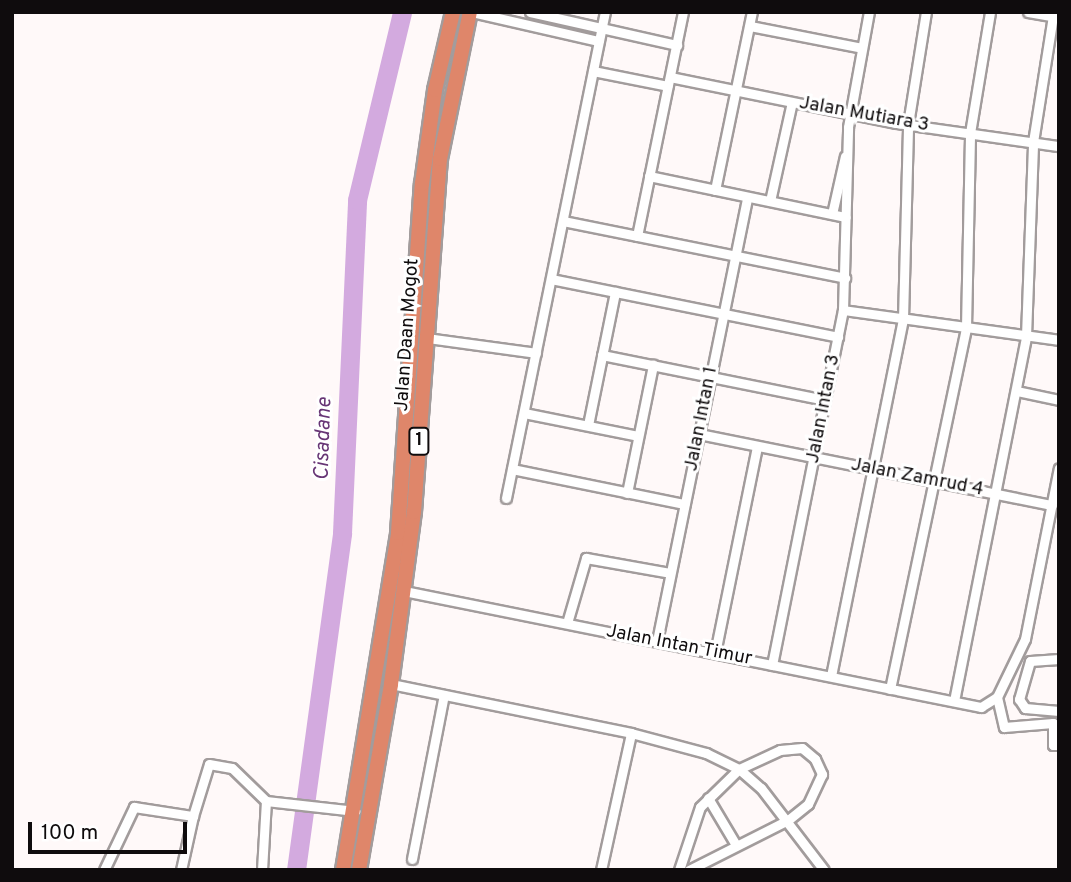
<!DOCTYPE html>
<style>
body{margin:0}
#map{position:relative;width:1071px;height:882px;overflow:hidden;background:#fff9f9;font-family:Overpass,sans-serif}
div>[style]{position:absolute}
.river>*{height:19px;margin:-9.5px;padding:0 9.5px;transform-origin:9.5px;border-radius:9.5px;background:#d3aadf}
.roads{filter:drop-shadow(2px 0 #a29c9c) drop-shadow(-2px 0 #a29c9c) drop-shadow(0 2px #a29c9c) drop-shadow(0 -2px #a29c9c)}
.minor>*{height:9px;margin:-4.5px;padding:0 4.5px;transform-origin:4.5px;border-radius:4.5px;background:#fff}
.trunk>*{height:14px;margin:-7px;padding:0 7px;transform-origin:7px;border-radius:7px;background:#df866a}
span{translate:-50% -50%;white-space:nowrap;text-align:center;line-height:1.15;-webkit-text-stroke:6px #fff;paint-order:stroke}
.shield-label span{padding:2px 5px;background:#fff;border:2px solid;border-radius:5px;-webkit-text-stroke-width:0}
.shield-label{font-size:18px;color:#0f0c0d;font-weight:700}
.street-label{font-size:19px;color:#0f0c0d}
.water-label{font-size:21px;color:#673575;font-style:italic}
.frame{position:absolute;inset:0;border:14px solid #0f0c0d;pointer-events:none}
.scale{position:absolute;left:28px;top:822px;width:159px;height:32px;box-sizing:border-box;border:4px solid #0f0c0d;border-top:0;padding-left:9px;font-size:21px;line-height:24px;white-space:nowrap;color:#0f0c0d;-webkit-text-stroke:5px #fff;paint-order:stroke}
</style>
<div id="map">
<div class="river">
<div style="left:296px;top:870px;width:340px;rotate:-82.2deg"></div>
<div style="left:342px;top:533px;width:333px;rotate:-87.4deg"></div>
<div style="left:357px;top:200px;width:193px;rotate:-76.5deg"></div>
</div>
<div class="roads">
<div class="minor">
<div style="left:472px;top:12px;width:130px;rotate:12.9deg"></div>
<div style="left:530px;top:12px;width:151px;rotate:12.7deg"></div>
<div style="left:1028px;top:12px;width:29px;rotate:10deg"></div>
<div style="left:750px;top:26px;width:114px;rotate:11.1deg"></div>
<div style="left:593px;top:71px;width:76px;rotate:11.3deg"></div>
<div style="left:670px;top:77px;width:231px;rotate:11.5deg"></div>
<div style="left:896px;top:123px;width:164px;rotate:8.1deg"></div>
<div style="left:649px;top:176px;width:201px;rotate:11.8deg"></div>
<div style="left:715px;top:190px;width:182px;rotate:-78.3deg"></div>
<div style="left:770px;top:201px;width:101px;rotate:-77.5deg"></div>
<div style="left:832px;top:214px;width:59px;rotate:-77.4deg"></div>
<div style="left:563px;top:221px;width:288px;rotate:11.4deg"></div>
<div style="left:637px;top:236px;width:229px;rotate:-78.4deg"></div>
<div style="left:551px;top:279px;width:293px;rotate:11.4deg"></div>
<div style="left:843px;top:310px;width:218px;rotate:7.9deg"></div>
<div style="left:427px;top:338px;width:110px;rotate:7.8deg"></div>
<div style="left:602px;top:355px;width:227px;rotate:11.4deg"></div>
<div style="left:1017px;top:391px;width:43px;rotate:12.1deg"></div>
<div style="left:524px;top:413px;width:116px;rotate:11.4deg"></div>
<div style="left:588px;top:425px;width:136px;rotate:-78.5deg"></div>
<div style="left:699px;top:434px;width:360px;rotate:11.4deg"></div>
<div style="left:512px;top:469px;width:176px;rotate:11.5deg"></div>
<div style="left:627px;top:493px;width:131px;rotate:-78.5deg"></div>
<div style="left:506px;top:498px;width:496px;rotate:-78.5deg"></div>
<div style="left:404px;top:591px;width:589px;rotate:11.37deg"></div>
<div style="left:981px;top:707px;width:19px;rotate:-32deg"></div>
<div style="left:997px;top:697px;width:64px;rotate:-64.2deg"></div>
<div style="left:1025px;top:639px;width:174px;rotate:-78.8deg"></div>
<div style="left:567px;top:623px;width:68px;rotate:-73.7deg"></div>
<div style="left:586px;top:558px;width:85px;rotate:10.1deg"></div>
<div style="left:657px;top:641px;width:453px;rotate:-78.5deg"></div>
<div style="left:715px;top:653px;width:211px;rotate:-78.5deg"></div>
<div style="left:1059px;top:659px;width:29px;rotate:176deg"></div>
<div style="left:1030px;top:661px;width:40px;rotate:106deg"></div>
<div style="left:1019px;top:699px;width:11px;rotate:56deg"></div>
<div style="left:1025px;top:708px;width:34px;rotate:5deg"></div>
<div style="left:772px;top:665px;width:362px;rotate:-78.7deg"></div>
<div style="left:843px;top:310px;width:183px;rotate:-88.4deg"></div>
<div style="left:848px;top:127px;width:117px;rotate:-79.7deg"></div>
<div style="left:831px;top:676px;width:364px;rotate:-78.6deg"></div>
<div style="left:903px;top:319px;width:195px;rotate:-88.5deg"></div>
<div style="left:908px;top:124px;width:113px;rotate:-80.9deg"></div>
<div style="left:391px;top:684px;width:245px;rotate:11.5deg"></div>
<div style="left:631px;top:733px;width:78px;rotate:14.9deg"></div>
<div style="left:706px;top:753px;width:37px;rotate:26deg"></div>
<div style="left:739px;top:769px;width:29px;rotate:41deg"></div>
<div style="left:761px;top:788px;width:103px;rotate:52.5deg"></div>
<div style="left:890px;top:689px;width:370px;rotate:-78.1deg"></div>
<div style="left:966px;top:327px;width:194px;rotate:-88.8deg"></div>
<div style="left:970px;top:133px;width:123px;rotate:-80.6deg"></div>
<div style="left:997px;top:697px;width:31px;rotate:77deg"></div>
<div style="left:1004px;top:727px;width:49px;rotate:-4.7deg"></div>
<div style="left:1053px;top:723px;width:22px;rotate:90deg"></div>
<div style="left:1053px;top:745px;width:6px"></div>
<div style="left:954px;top:701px;width:372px;rotate:-78.8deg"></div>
<div style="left:1026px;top:336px;width:194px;rotate:-87.9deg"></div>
<div style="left:1033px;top:142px;width:128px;rotate:-81deg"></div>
<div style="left:708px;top:798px;width:55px;rotate:59.2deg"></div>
<div style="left:412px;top:859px;width:167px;rotate:-79deg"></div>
<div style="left:104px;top:870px;width:70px;rotate:-64.5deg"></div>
<div style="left:134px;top:807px;width:60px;rotate:8.7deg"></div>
<div style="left:193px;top:816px;width:54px;rotate:-72.9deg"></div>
<div style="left:209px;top:764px;width:23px;rotate:10deg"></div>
<div style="left:232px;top:768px;width:47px;rotate:44.1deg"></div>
<div style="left:266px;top:801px;width:90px;rotate:6.4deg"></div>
<div style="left:181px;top:870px;width:55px;rotate:-77.5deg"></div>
<div style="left:262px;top:870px;width:69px;rotate:-86.7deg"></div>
<div style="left:601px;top:870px;width:140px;rotate:-77.6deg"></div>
<div style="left:679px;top:870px;width:66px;rotate:-71.6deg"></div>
<div style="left:700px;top:807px;width:54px;rotate:-44.3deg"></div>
<div style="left:739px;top:769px;width:45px;rotate:-24.9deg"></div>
<div style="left:780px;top:750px;width:22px;rotate:-5deg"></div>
<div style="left:802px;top:748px;width:17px;rotate:40deg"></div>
<div style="left:815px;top:759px;width:17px;rotate:65deg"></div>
<div style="left:822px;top:774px;width:33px;rotate:115deg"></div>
<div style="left:808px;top:804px;width:26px;rotate:141deg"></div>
<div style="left:788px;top:820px;width:111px;rotate:153.2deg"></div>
</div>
<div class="trunk">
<div style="left:343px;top:870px;width:341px;rotate:-80.7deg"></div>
<div style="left:398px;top:533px;width:350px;rotate:-86.1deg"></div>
<div style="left:422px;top:184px;width:95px;rotate:-82.1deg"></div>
<div style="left:435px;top:90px;width:80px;rotate:-77deg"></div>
<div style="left:359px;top:870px;width:189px;rotate:-80.2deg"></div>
<div style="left:391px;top:684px;width:174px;rotate:-82.4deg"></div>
<div style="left:414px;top:512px;width:354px;rotate:-85.8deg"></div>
<div style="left:440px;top:159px;width:150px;rotate:-78.5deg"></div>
</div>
</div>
<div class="shield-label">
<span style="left:419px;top:441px">1</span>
</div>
<div class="street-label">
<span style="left:864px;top:115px;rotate:10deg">Jalan Mutiara 3</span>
<span style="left:408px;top:335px;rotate:-86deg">Jalan Daan Mogot</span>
<span style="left:824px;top:409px;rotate:-79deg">Jalan Intan 3</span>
<span style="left:702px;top:419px;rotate:-79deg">Jalan Intan 1</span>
<span style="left:917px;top:478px;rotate:11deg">Jalan Zamrud 4</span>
<span style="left:679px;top:646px;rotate:11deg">Jalan Intan Timur</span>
</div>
<div class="water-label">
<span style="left:324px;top:439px;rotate:-88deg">Cisadane</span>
</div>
<div class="frame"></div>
<div class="scale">100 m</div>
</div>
